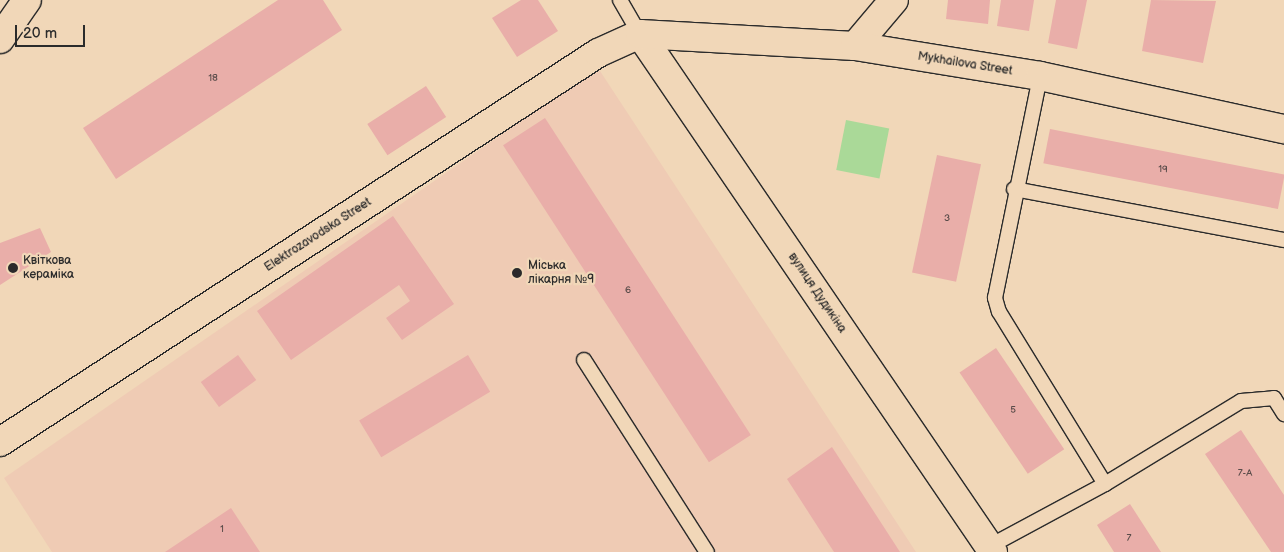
<!DOCTYPE html>
<meta charset="utf-8">
<style>
body{margin:0}
#map{position:relative;width:1284px;height:552px;overflow:hidden;background:#f1d7b8;font-family:"Balsamiq Sans",sans-serif}
div>[style]{position:absolute}
.built>*{inset:0;background:#efcbb4}
.green>*{inset:0;background:#aad998;transform-origin:0 0}
.building>*{inset:0;background:#e9aea9;transform-origin:0 0}
.roads{filter:drop-shadow(1px 0 #2b2b2b) drop-shadow(-1px 0 #2b2b2b) drop-shadow(0 1px #2b2b2b) drop-shadow(0 -1px #2b2b2b)}
.service>*{height:14px;margin:-7px;padding:0 7px;transform-origin:7px;border-radius:7px;background:#f1d7b8}
.minor>*{height:28px;margin:-14px;padding:0 14px;transform-origin:14px;border-radius:14px;background:#f1d7b8}
.tertiary>*{height:28px;margin:-14px;padding:0 14px;transform-origin:14px;border-radius:14px;background:#f1d7b8}
.dots>*{width:14px;height:14px;translate:-50% -50%;box-sizing:border-box;border:2px solid #f1d7b8;border-radius:50%}
span{translate:-50% -50%;white-space:nowrap;text-align:center;line-height:1.15;-webkit-text-stroke:4.5px #f1d7b8;paint-order:stroke}
.number-label{font-size:10px;color:#5a4c4a}
.number-label span{-webkit-text-stroke-width:0}
.street-label{font-size:12px;color:#2b2b2b}
.poi-label{font-size:12px;color:#2b2b2b}
.left{translate:0 -50%;text-align:left}
.scale{position:absolute;left:15px;top:25px;width:70px;height:22px;box-sizing:border-box;border:2px solid #2b2b2b;border-top:0;padding-left:6px;font-size:15px;line-height:18px;white-space:nowrap;color:#2b2b2b;-webkit-text-stroke:4px #f1d7b8;paint-order:stroke}
</style>
<div id="map">
<div class="built">
<div style="clip-path:polygon(598px 68px,916px 552px,52px 552px,4px 478px)"></div>
</div>
<div class="green">
<div style="left:846px;top:120px;width:44px;height:51px;rotate:11deg"></div>
</div>
<div class="building">
<div style="clip-path:polygon(278px 0,323px 0,342px 30px,116px 179px,83px 128px)"></div>
<div style="clip-path:polygon(521px 0,538px 0,558px 31px,517px 57px,492px 18px)"></div>
<div style="clip-path:polygon(948px 0,990px 0,988px 24px,946px 19px)"></div>
<div style="clip-path:polygon(1001px 0,1034px 0,1029px 31px,997px 26px)"></div>
<div style="clip-path:polygon(1056px 0,1087px 0,1077px 49px,1048px 43px)"></div>
<div style="clip-path:polygon(1151px 0,1216px 1px,1203px 63px,1142px 51px)"></div>
<div style="left:426px;top:86px;width:37px;height:70px;rotate:57deg"></div>
<div style="left:545px;top:118px;width:378px;height:50px;rotate:57deg"></div>
<div style="left:1050px;top:129px;width:239px;height:35px;rotate:11deg"></div>
<div style="left:937px;top:155px;width:45px;height:120px;rotate:12deg"></div>
<div style="clip-path:polygon(393px 216px,454px 304px,402px 340px,386px 318px,410px 301px,399px 285px,291px 360px,257px 311px)"></div>
<div style="clip-path:polygon(40px 228px,51px 252px,0 285px,0 243px)"></div>
<div style="left:996px;top:348px;width:122px;height:44px;rotate:56deg"></div>
<div style="left:238px;top:355px;width:31px;height:46px;rotate:54deg"></div>
<div style="left:468px;top:355px;width:43px;height:127px;rotate:59deg"></div>
<div style="clip-path:polygon(1241px 430px,1284px 495px,1284px 552px,1271px 552px,1205px 454px)"></div>
<div style="clip-path:polygon(832px 447px,900px 552px,834px 552px,787px 479px)"></div>
<div style="clip-path:polygon(1130px 504px,1161px 552px,1114px 552px,1097px 525px)"></div>
<div style="clip-path:polygon(231px 508px,260px 552px,165px 552px)"></div>
</div>
<div class="roads">
<div class="service">
<div style="left:620px;top:0;width:39px;rotate:60deg"></div>
<div style="left:1014px;top:189px;width:275px;rotate:10.7deg"></div>
<div style="left:584px;top:360px;width:228px;rotate:57.4deg"></div>
<div style="left:1105px;top:484px;width:159px;rotate:-31.4deg"></div>
<div style="left:1241px;top:401px;width:33px;rotate:-5deg"></div>
<div style="left:1274px;top:398px;width:19px;rotate:58deg"></div>
<div style="left:990px;top:546px;width:131px;rotate:-28.3deg"></div>
<div style="left:1105px;top:484px;width:202px;rotate:-121.6deg"></div>
<div style="left:999px;top:312px;width:15px;rotate:-106deg"></div>
<div style="left:995px;top:298px;width:227px;rotate:-78.5deg"></div>
</div>
<div class="minor">
<div style="left:640px;top:34px;width:627px;rotate:55.73deg"></div>
<div style="left:855px;top:46px;width:60px;rotate:-49.7deg"></div>
<div style="left:0;top:442px;width:713px;rotate:-33.04deg"></div>
<div style="left:598px;top:53px;width:46px;rotate:-24.3deg"></div>
<div style="left:640px;top:34px;width:215px;rotate:3.2deg"></div>
<div style="left:855px;top:46px;width:187px;rotate:9.2deg"></div>
<div style="left:1040px;top:76px;width:250px;rotate:12.3deg"></div>
</div>
<div class="tertiary">
<div style="left:0;top:39px;width:47px;rotate:-55.3deg"></div>
</div>
</div>
<div class="dots">
<div style="left:13px;top:268px;background:#2b2b2b"></div>
<div style="left:517px;top:273px;background:#2b2b2b"></div>
</div>
<div class="number-label">
<span style="left:213px;top:79px">18</span>
<span style="left:1163px;top:170px">19</span>
<span style="left:947px;top:219px">3</span>
<span style="left:628px;top:291px">6</span>
<span style="left:1013px;top:411px">5</span>
<span style="left:1245px;top:474px">7-А</span>
<span style="left:222px;top:530px">1</span>
<span style="left:1129px;top:539px">7</span>
</div>
<div class="street-label">
<span style="left:965px;top:64px;rotate:9deg">Mykhailova Street</span>
<span style="left:318px;top:235px;rotate:-33deg">Elektrozavodska Street</span>
<span style="left:817px;top:293px;rotate:56deg">вулиця Дудикіна</span>
</div>
<div class="poi-label">
<span class="left" style="left:23px;top:268px">Квіткова<br>кераміка</span>
<span class="left" style="left:528px;top:273px">Міська<br>лікарня №9</span>
</div>
<div class="scale">20 m</div>
</div>
